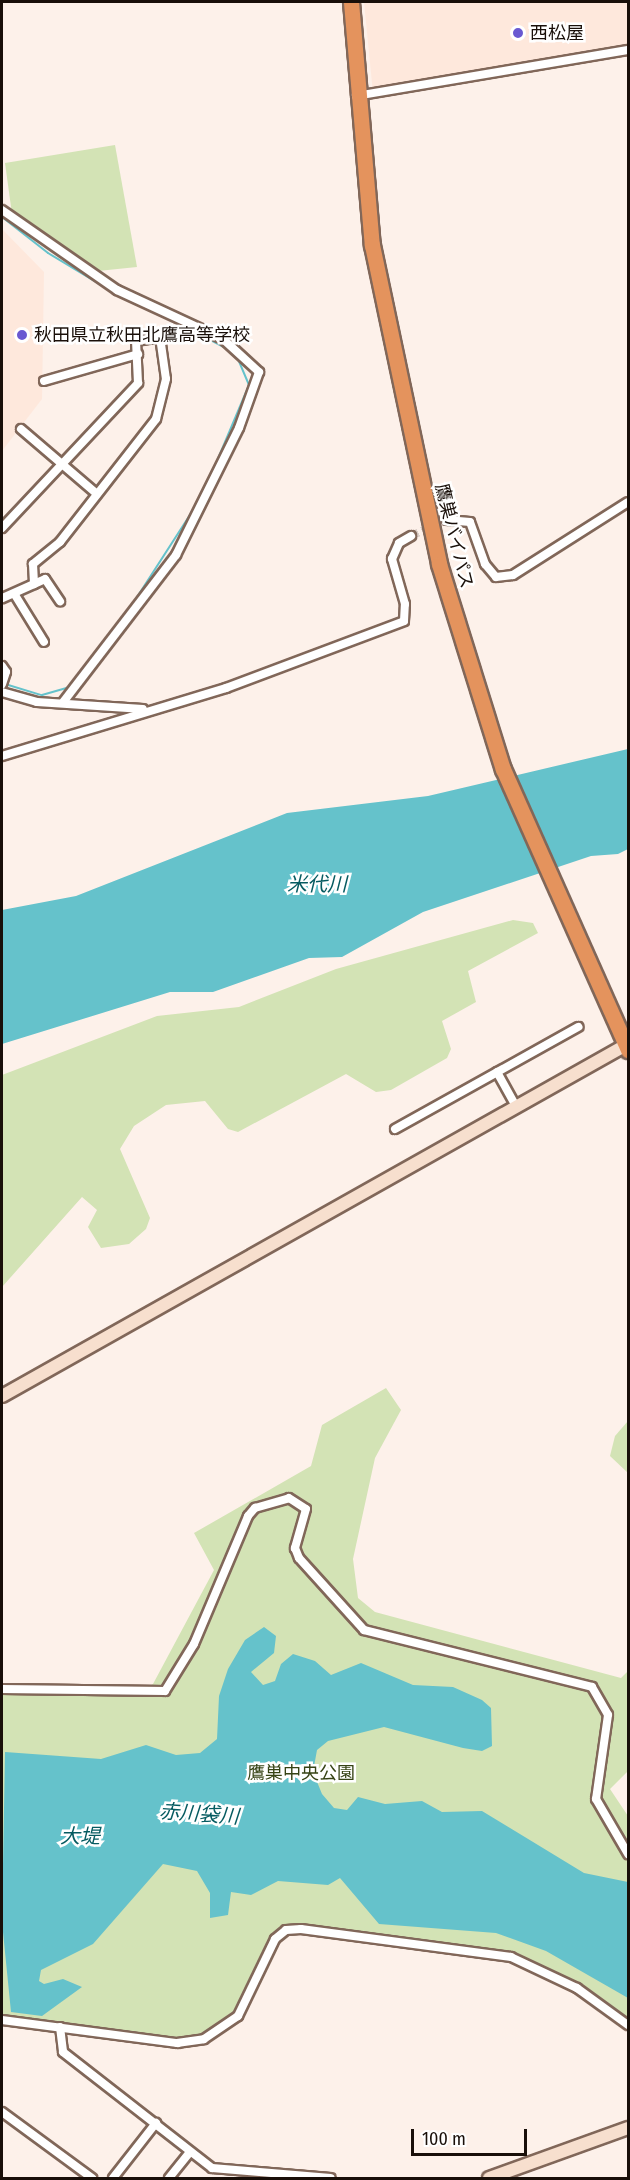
<!DOCTYPE html>
<meta charset="utf-8">
<style>
body{margin:0}
#map{position:relative;width:630px;height:2180px;overflow:hidden;background:#fdf1ea;font-family:"Fira Sans Condensed","Noto Sans JP",sans-serif}
div>[style]{position:absolute}
.built>*{inset:0;background:#fee8dc}
.green>*{inset:0;background:#d3e3b5}
.water>*{inset:0;background:#65c2cb}
.stream>*{height:2px;margin:-1px;padding:0 1px;transform-origin:1px;border-radius:1px;background:#65c2cb}
.street-tunnel>*{height:8px;margin-top:-4px;transform-origin:0;background:repeating-linear-gradient(90deg,#dbcfc8 0 8px,transparent 0 12px)}
.roads{filter:drop-shadow(2px 0 #816759) drop-shadow(-2px 0 #816759) drop-shadow(0 2px #816759) drop-shadow(0 -2px #816759)}
.street>*{height:8px;margin:-4px;padding:0 4px;transform-origin:4px;border-radius:4px;background:#fff}
.secondary>*{height:12px;margin:-6px;padding:0 6px;transform-origin:6px;border-radius:6px;background:#f7dfce}
.highway>*{height:15px;margin:-7.5px;padding:0 7.5px;transform-origin:7.5px;border-radius:7.5px;background:#e4935d}
.dots>*{width:16px;height:16px;translate:-50% -50%;box-sizing:border-box;border:3px solid #fff;border-radius:50%}
span{translate:-50% -50%;white-space:nowrap;text-align:center;line-height:1.15;-webkit-text-stroke:5px #fff;paint-order:stroke}
.poi-label{font-size:18px;color:#190f09}
.left{translate:0 -50%;text-align:left}
.street-label{font-size:18px;color:#190f09}
.park-label{font-size:18px;color:#364315}
.water-label{font-size:20px;color:#065b61;font-style:italic}
.frame{position:absolute;inset:0;border:3px solid #190f09;pointer-events:none}
.scale{position:absolute;left:411px;top:2129px;width:116px;height:27px;box-sizing:border-box;border:3px solid #190f09;border-top:0;padding-left:8px;font-size:18px;line-height:21px;white-space:nowrap;color:#190f09;-webkit-text-stroke:4px #fff;paint-order:stroke}
</style>
<div id="map">
<div class="built">
<div style="clip-path:polygon(364px 2px,628px 2px,628px 47px,373px 93px)"></div>
<div style="clip-path:polygon(2px 229px,44px 272px,42px 399px,2px 451px)"></div>
</div>
<div class="green">
<div style="clip-path:polygon(115px 145px,137px 267px,98px 271px,12px 214px,5px 163px)"></div>
<div style="clip-path:polygon(513px 920px,533px 923px,538px 933px,468px 971px,476px 1002px,442px 1021px,451px 1049px,447px 1058px,391px 1090px,376px 1092px,346px 1074px,238px 1132px,228px 1129px,205px 1101px,166px 1105px,134px 1126px,120px 1149px,150px 1218px,146px 1229px,129px 1244px,101px 1248px,88px 1227px,97px 1210px,82px 1197px,2px 1287px,2px 1075px,157px 1016px,239px 1007px,336px 969px)"></div>
<div style="clip-path:polygon(386px 1388px,401px 1410px,375px 1458px,353px 1559px,358px 1598px,375px 1612px,621px 1678px,628px 1671px,628px 1771px,610px 1789px,628px 1816px,628px 2025px,609px 2009px,511px 1957px,286px 1930px,275px 1939px,232px 2024px,188px 2043px,2px 2020px,2px 1689px,141px 1691px,153px 1684px,214px 1570px,194px 1533px,311px 1466px,322px 1425px)"></div>
<div style="clip-path:polygon(628px 1421px,628px 1473px,610px 1456px,615px 1436px)"></div>
</div>
<div class="water">
<div style="clip-path:polygon(628px 749px,628px 849px,618px 854px,591px 856px,423px 912px,342px 957px,309px 958px,213px 992px,170px 992px,2px 1044px,2px 910px,76px 896px,287px 813px,428px 796px)"></div>
<div style="clip-path:polygon(264px 1627px,276px 1636px,274px 1653px,251px 1672px,263px 1685px,275px 1681px,281px 1664px,293px 1654px,315px 1661px,331px 1675px,361px 1663px,413px 1685px,453px 1687px,482px 1700px,491px 1708px,492px 1746px,482px 1751px,463px 1748px,384px 1727px,328px 1741px,317px 1750px,313px 1772px,322px 1794px,334px 1808px,347px 1810px,358px 1797px,385px 1804px,422px 1801px,442px 1812px,482px 1811px,584px 1873px,628px 1882px,628px 1998px,546px 1951px,496px 1933px,379px 1924px,340px 1878px,328px 1885px,278px 1881px,251px 1895px,231px 1892px,228px 1915px,210px 1918px,210px 1893px,197px 1871px,163px 1864px,93px 1944px,41px 1970px,39px 1981px,44px 1984px,63px 1979px,82px 1987px,42px 2016px,11px 2012px,2px 1922px,5px 1752px,101px 1759px,146px 1745px,176px 1755px,200px 1753px,217px 1739px,219px 1696px,228px 1669px,245px 1640px)"></div>
</div>
<div class="stream">
<div style="left:2px;top:217px;width:58px;rotate:38deg"></div>
<div style="left:48px;top:253px;width:70px;rotate:31deg"></div>
<div style="left:173px;top:320px;width:64px;rotate:28.2deg"></div>
<div style="left:212px;top:473px;width:95px;rotate:-67.2deg"></div>
<div style="left:249px;top:385px;width:30px;rotate:-113deg"></div>
<div style="left:130px;top:608px;width:120px;rotate:-57.2deg"></div>
<div style="left:5px;top:684px;width:39px;rotate:17deg"></div>
<div style="left:42px;top:695px;width:29px;rotate:-16deg"></div>
</div>
<div class="street-tunnel">
<div style="left:411px;top:536px;width:39px;rotate:-24deg"></div>
</div>
<div class="roads">
<div class="street">
<div style="left:356px;top:96px;width:276px;rotate:-9.6deg"></div>
<div style="left:2px;top:210px;width:140px;rotate:34.8deg"></div>
<div style="left:117px;top:290px;width:117px;rotate:24.8deg"></div>
<div style="left:223px;top:339px;width:49px;rotate:42.5deg"></div>
<div style="left:259px;top:372px;width:59px;rotate:109.7deg"></div>
<div style="left:239px;top:428px;width:142px;rotate:116.4deg"></div>
<div style="left:176px;top:555px;width:185px;rotate:127.5deg"></div>
<div style="left:44px;top:381px;width:98px;rotate:-16deg"></div>
<div style="left:21px;top:429px;width:100px;rotate:40.5deg"></div>
<div style="left:447px;top:520px;width:23px;rotate:5deg"></div>
<div style="left:470px;top:522px;width:45px;rotate:70.3deg"></div>
<div style="left:485px;top:564px;width:17px;rotate:50deg"></div>
<div style="left:496px;top:577px;width:17px;rotate:-7deg"></div>
<div style="left:513px;top:575px;width:136px;rotate:-32.4deg"></div>
<div style="left:2px;top:528px;width:199px;rotate:-46.8deg"></div>
<div style="left:138px;top:383px;width:42px;rotate:-92.7deg"></div>
<div style="left:136px;top:341px;width:24px;rotate:-9deg"></div>
<div style="left:160px;top:337px;width:42px;rotate:81.9deg"></div>
<div style="left:166px;top:379px;width:41px;rotate:104deg"></div>
<div style="left:156px;top:419px;width:156px;rotate:128deg"></div>
<div style="left:60px;top:542px;width:35px;rotate:141deg"></div>
<div style="left:33px;top:564px;width:20px;rotate:87deg"></div>
<div style="left:34px;top:584px;width:35px;rotate:156deg"></div>
<div style="left:34px;top:584px;width:12px;rotate:-24deg"></div>
<div style="left:45px;top:579px;width:27px;rotate:56deg"></div>
<div style="left:15px;top:595px;width:55px;rotate:58.3deg"></div>
<div style="left:2px;top:666px;width:7px;rotate:56deg"></div>
<div style="left:6px;top:672px;width:13px;rotate:108deg"></div>
<div style="left:2px;top:692px;width:36px;rotate:16deg"></div>
<div style="left:37px;top:702px;width:106px;rotate:3.8deg"></div>
<div style="left:2px;top:756px;width:234px;rotate:-16.9deg"></div>
<div style="left:226px;top:688px;width:190px;rotate:-20.6deg"></div>
<div style="left:404px;top:621px;width:17px;rotate:-87deg"></div>
<div style="left:405px;top:604px;width:47px;rotate:-106.1deg"></div>
<div style="left:392px;top:559px;width:17px;rotate:-66deg"></div>
<div style="left:399px;top:543px;width:14px;rotate:-30deg"></div>
<div style="left:497px;top:1072px;width:39px;rotate:61deg"></div>
<div style="left:395px;top:1129px;width:210px;rotate:-29.1deg"></div>
<div style="left:2px;top:1689px;width:163px;rotate:0.7deg"></div>
<div style="left:165px;top:1691px;width:55px;rotate:-58.3deg"></div>
<div style="left:194px;top:1644px;width:139px;rotate:-67.1deg"></div>
<div style="left:248px;top:1516px;width:11px;rotate:-49deg"></div>
<div style="left:255px;top:1508px;width:35px;rotate:-16deg"></div>
<div style="left:289px;top:1498px;width:20px;rotate:33deg"></div>
<div style="left:306px;top:1509px;width:41px;rotate:105.8deg"></div>
<div style="left:295px;top:1548px;width:11px;rotate:68deg"></div>
<div style="left:299px;top:1558px;width:97px;rotate:47.9deg"></div>
<div style="left:364px;top:1630px;width:235px;rotate:14deg"></div>
<div style="left:592px;top:1687px;width:32px;rotate:60deg"></div>
<div style="left:608px;top:1715px;width:85px;rotate:98.1deg"></div>
<div style="left:596px;top:1799px;width:64px;rotate:59.8deg"></div>
<div style="left:2px;top:2020px;width:177px;rotate:7.5deg"></div>
<div style="left:177px;top:2043px;width:27px;rotate:-8deg"></div>
<div style="left:204px;top:2039px;width:41px;rotate:-34.1deg"></div>
<div style="left:238px;top:2016px;width:85px;rotate:-64.3deg"></div>
<div style="left:275px;top:1939px;width:14px;rotate:-39deg"></div>
<div style="left:286px;top:1930px;width:15px;rotate:-4deg"></div>
<div style="left:301px;top:1929px;width:212px;rotate:7.6deg"></div>
<div style="left:511px;top:1957px;width:73px;rotate:25.2deg"></div>
<div style="left:577px;top:1988px;width:63px;rotate:36deg"></div>
<div style="left:60px;top:2027px;width:25px;rotate:83deg"></div>
<div style="left:63px;top:2052px;width:189px;rotate:37.9deg"></div>
<div style="left:212px;top:2168px;width:119px;rotate:4.8deg"></div>
<div style="left:2px;top:2112px;width:112px;rotate:36.3deg"></div>
<div style="left:113px;top:2178px;width:70px;rotate:-52deg"></div>
<div style="left:169px;top:2178px;width:33px;rotate:-51deg"></div>
</div>
<div class="secondary">
<div style="left:2px;top:1396px;width:716px;rotate:-29.36deg"></div>
<div style="left:489px;top:2178px;width:148px;rotate:-19.8deg"></div>
</div>
<div class="highway">
<div style="left:351px;top:2px;width:244px;rotate:85.1deg"></div>
<div style="left:372px;top:245px;width:326px;rotate:78.1deg"></div>
<div style="left:439px;top:564px;width:215px;rotate:72.7deg"></div>
<div style="left:503px;top:769px;width:308px;rotate:66deg"></div>
</div>
</div>
<div class="dots">
<div style="left:518px;top:33px;background:#6958d1"></div>
<div style="left:22px;top:335px;background:#6958d1"></div>
</div>
<div class="poi-label">
<span class="left" style="left:530px;top:33px">西松屋</span>
<span class="left" style="left:34px;top:335px">秋田県立秋田北鷹高等学校</span>
</div>
<div class="street-label">
<span style="left:454px;top:536px;rotate:76deg">鷹巣バイパス</span>
</div>
<div class="park-label">
<span style="left:301px;top:1773px">鷹巣中央公園</span>
</div>
<div class="water-label">
<span style="left:317px;top:884px">米代川</span>
<span style="left:199px;top:1814px;rotate:4deg">赤川袋川</span>
<span style="left:80px;top:1836px">大堤</span>
</div>
<div class="frame"></div>
<div class="scale">100 m</div>
</div>
